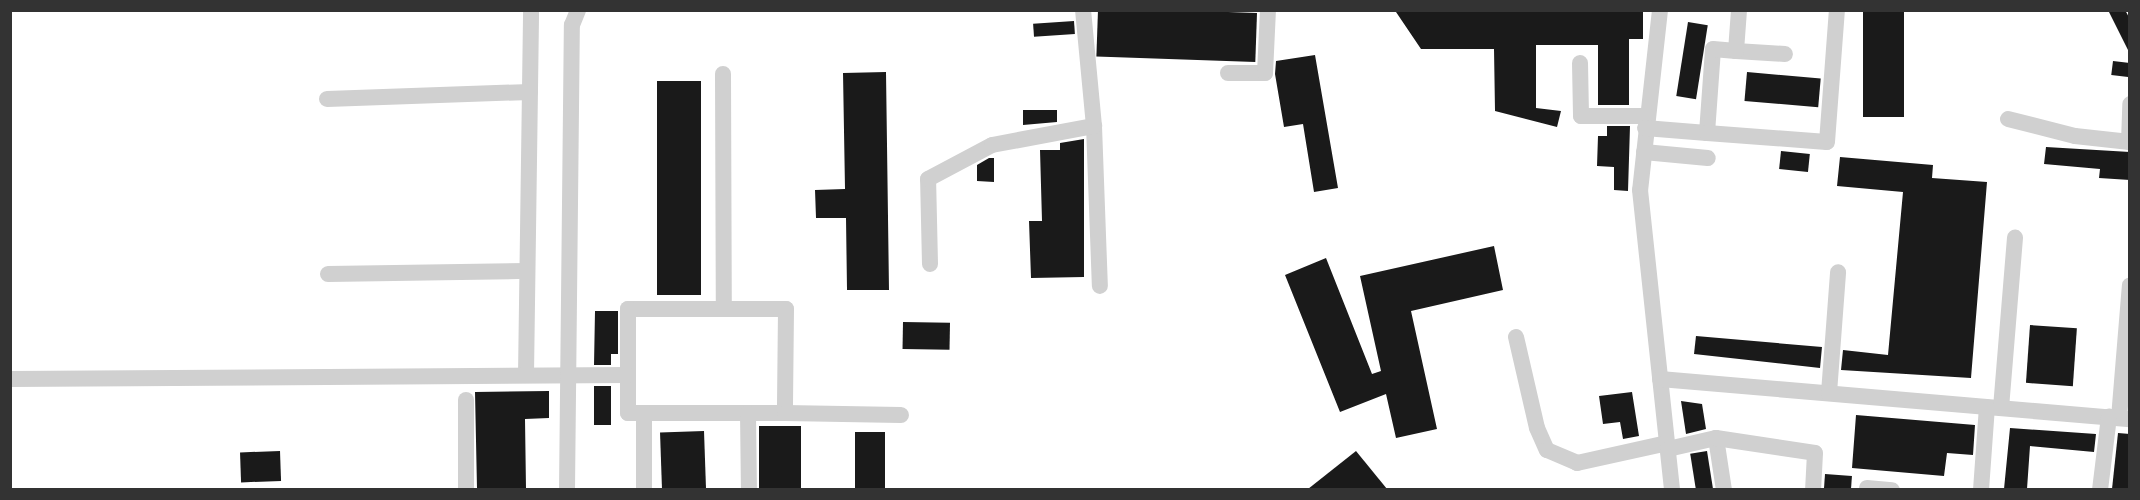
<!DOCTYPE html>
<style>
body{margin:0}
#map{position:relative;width:2140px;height:500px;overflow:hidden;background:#fff;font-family:Overpass,sans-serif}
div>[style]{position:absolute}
.building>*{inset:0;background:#1a1a1a;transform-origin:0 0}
.minor>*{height:16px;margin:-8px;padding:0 8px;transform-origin:8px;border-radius:8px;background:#d0d0d0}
span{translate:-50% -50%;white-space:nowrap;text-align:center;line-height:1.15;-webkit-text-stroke:6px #fff;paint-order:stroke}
.frame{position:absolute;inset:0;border:12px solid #333;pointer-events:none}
</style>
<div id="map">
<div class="building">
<div style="clip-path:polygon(1643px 10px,1643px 39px,1629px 39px,1629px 105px,1598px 105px,1598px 45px,1536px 45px,1536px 108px,1561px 111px,1557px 127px,1495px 111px,1494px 49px,1421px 49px,1396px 12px)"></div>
<div style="left:1863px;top:10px;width:41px;height:107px"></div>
<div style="clip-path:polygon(2108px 10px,2125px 10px,2130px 19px,2130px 54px)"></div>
<div style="left:1257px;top:13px;width:49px;height:159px;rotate:92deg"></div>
<div style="left:1074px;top:21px;width:13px;height:41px;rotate:86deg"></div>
<div style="left:1688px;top:22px;width:20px;height:75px;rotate:9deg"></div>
<div style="clip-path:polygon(1315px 55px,1338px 188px,1314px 192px,1303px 124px,1284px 127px,1275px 74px,1276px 61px)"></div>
<div style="left:2113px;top:61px;width:17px;height:14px;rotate:7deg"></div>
<div style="clip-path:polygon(886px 72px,889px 290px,847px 290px,846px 218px,816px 218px,815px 190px,845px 189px,843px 73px)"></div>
<div style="left:1747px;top:72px;width:74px;height:29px;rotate:5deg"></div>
<div style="left:657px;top:81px;width:44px;height:214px"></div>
<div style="clip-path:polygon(1023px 110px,1057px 110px,1057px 122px,1023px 125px)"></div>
<div style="clip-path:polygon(1607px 126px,1630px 126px,1628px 191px,1614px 190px,1614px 167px,1597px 166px,1598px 136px,1607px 136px)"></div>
<div style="clip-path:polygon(1084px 139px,1084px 277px,1031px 278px,1029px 221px,1042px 221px,1040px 150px,1060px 150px,1060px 143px)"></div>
<div style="clip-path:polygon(2046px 147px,2130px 152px,2130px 180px,2099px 178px,2100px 169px,2044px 164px)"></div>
<div style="left:1781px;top:151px;width:29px;height:18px;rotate:6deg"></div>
<div style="clip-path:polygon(1840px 157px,1933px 165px,1932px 178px,1987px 182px,1971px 378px,1841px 370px,1843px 350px,1888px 355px,1903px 192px,1837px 186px)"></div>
<div style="clip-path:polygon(989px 158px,994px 158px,994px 182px,977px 181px,977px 165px)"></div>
<div style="clip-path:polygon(1494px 246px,1503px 290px,1411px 311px,1437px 429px,1396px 438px,1386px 394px,1340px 412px,1285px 275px,1326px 258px,1372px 374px,1381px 371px,1360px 276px)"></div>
<div style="clip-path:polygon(595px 311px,618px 311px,618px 354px,611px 354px,611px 365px,594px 365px)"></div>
<div style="left:903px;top:322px;width:47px;height:27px;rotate:1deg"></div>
<div style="left:2030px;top:325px;width:47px;height:58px;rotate:4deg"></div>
<div style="clip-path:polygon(1696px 336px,1822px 347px,1820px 368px,1694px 354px)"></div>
<div style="left:594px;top:386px;width:17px;height:39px"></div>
<div style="clip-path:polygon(549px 391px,549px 418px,525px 419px,526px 489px,477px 489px,475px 392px)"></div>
<div style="clip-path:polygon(1632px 392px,1639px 436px,1623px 439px,1620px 422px,1603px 424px,1599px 396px)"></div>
<div style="clip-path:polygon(1681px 401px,1702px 404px,1706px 429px,1686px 434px)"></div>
<div style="clip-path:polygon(1856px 415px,1975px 425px,1973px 455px,1947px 453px,1944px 476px,1852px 468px)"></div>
<div style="left:759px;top:426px;width:42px;height:63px"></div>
<div style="clip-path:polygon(2010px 428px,2096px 434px,2094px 452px,2030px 446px,2027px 489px,2004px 489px)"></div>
<div style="left:704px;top:431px;width:58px;height:44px;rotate:88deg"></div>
<div style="left:885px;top:432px;width:57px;height:30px;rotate:90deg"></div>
<div style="clip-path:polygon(2118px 433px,2130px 434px,2130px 489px,2112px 489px)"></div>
<div style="left:280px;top:451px;width:30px;height:40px;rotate:88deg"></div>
<div style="clip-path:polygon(1356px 451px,1387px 489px,1308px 489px)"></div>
<div style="left:1707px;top:451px;width:38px;height:17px;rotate:81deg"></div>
<div style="left:1825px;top:474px;width:27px;height:15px;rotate:4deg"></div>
</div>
<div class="minor">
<div style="left:1660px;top:10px;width:181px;rotate:96.3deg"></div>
<div style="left:1640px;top:190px;width:302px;rotate:83.9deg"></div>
<div style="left:1736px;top:51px;width:49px;rotate:3.5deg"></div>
<div style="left:1580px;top:63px;width:53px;rotate:88.9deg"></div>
<div style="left:1581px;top:116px;width:65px"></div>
<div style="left:1228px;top:73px;width:37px"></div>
<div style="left:1265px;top:73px;width:63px;rotate:-87.3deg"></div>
<div style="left:723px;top:74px;width:235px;rotate:89.8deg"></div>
<div style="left:327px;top:99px;width:203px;rotate:-2deg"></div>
<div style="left:2008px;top:119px;width:69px;rotate:14.2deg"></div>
<div style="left:2075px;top:136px;width:55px;rotate:6.2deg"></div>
<div style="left:1094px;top:126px;width:160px;rotate:87.9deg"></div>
<div style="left:1645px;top:128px;width:62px;rotate:4.6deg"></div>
<div style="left:1707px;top:133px;width:84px;rotate:-85.9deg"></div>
<div style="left:1713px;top:49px;width:23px;rotate:5deg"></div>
<div style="left:1736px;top:51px;width:41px;rotate:-85.8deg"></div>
<div style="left:1707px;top:133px;width:120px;rotate:4.3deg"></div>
<div style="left:1827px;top:142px;width:132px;rotate:-85.7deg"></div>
<div style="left:2129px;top:142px;width:38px;rotate:-88deg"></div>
<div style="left:1644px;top:152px;width:64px;rotate:5.4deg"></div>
<div style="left:930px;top:264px;width:85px;rotate:-91.3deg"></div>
<div style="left:928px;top:179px;width:72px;rotate:-28deg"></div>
<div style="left:992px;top:145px;width:104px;rotate:-10.6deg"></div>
<div style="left:1094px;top:126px;width:117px;rotate:-95.4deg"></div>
<div style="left:328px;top:274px;width:199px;rotate:-0.9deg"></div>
<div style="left:628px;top:309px;width:158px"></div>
<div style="left:786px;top:309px;width:104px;rotate:90.6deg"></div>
<div style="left:785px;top:413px;width:157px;rotate:180deg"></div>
<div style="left:628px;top:413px;width:104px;rotate:-90deg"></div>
<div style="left:1516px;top:337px;width:93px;rotate:77deg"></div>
<div style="left:1537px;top:428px;width:24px;rotate:66deg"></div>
<div style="left:1547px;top:450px;width:33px;rotate:23deg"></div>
<div style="left:1577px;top:463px;width:92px;rotate:-12.5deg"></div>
<div style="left:526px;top:375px;width:365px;rotate:-89.2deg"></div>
<div style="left:10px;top:379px;width:618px;rotate:-0.37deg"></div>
<div style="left:1660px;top:379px;width:472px;rotate:4.9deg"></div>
<div style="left:1829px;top:393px;width:121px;rotate:-85.7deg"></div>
<div style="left:466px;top:400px;width:90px;rotate:90deg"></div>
<div style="left:2001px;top:408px;width:171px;rotate:-85.3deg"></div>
<div style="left:644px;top:413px;width:77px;rotate:90deg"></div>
<div style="left:748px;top:413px;width:77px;rotate:89.3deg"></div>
<div style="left:785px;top:413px;width:116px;rotate:1deg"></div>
<div style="left:2119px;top:418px;width:133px;rotate:-85.3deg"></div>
<div style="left:1716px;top:438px;width:53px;rotate:81.3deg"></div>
<div style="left:1668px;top:449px;width:49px;rotate:-12.9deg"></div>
<div style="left:1716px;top:438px;width:100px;rotate:8.6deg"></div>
<div style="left:1815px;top:453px;width:37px;rotate:93deg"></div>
<div style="left:1867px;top:488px;width:25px;rotate:5deg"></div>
<div style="left:567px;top:490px;width:465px;rotate:-89.4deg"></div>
<div style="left:572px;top:25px;width:16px;rotate:-68deg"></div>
<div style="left:1981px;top:490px;width:83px;rotate:-85.9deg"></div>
<div style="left:2100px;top:490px;width:74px;rotate:-83deg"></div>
</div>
<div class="frame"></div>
</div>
